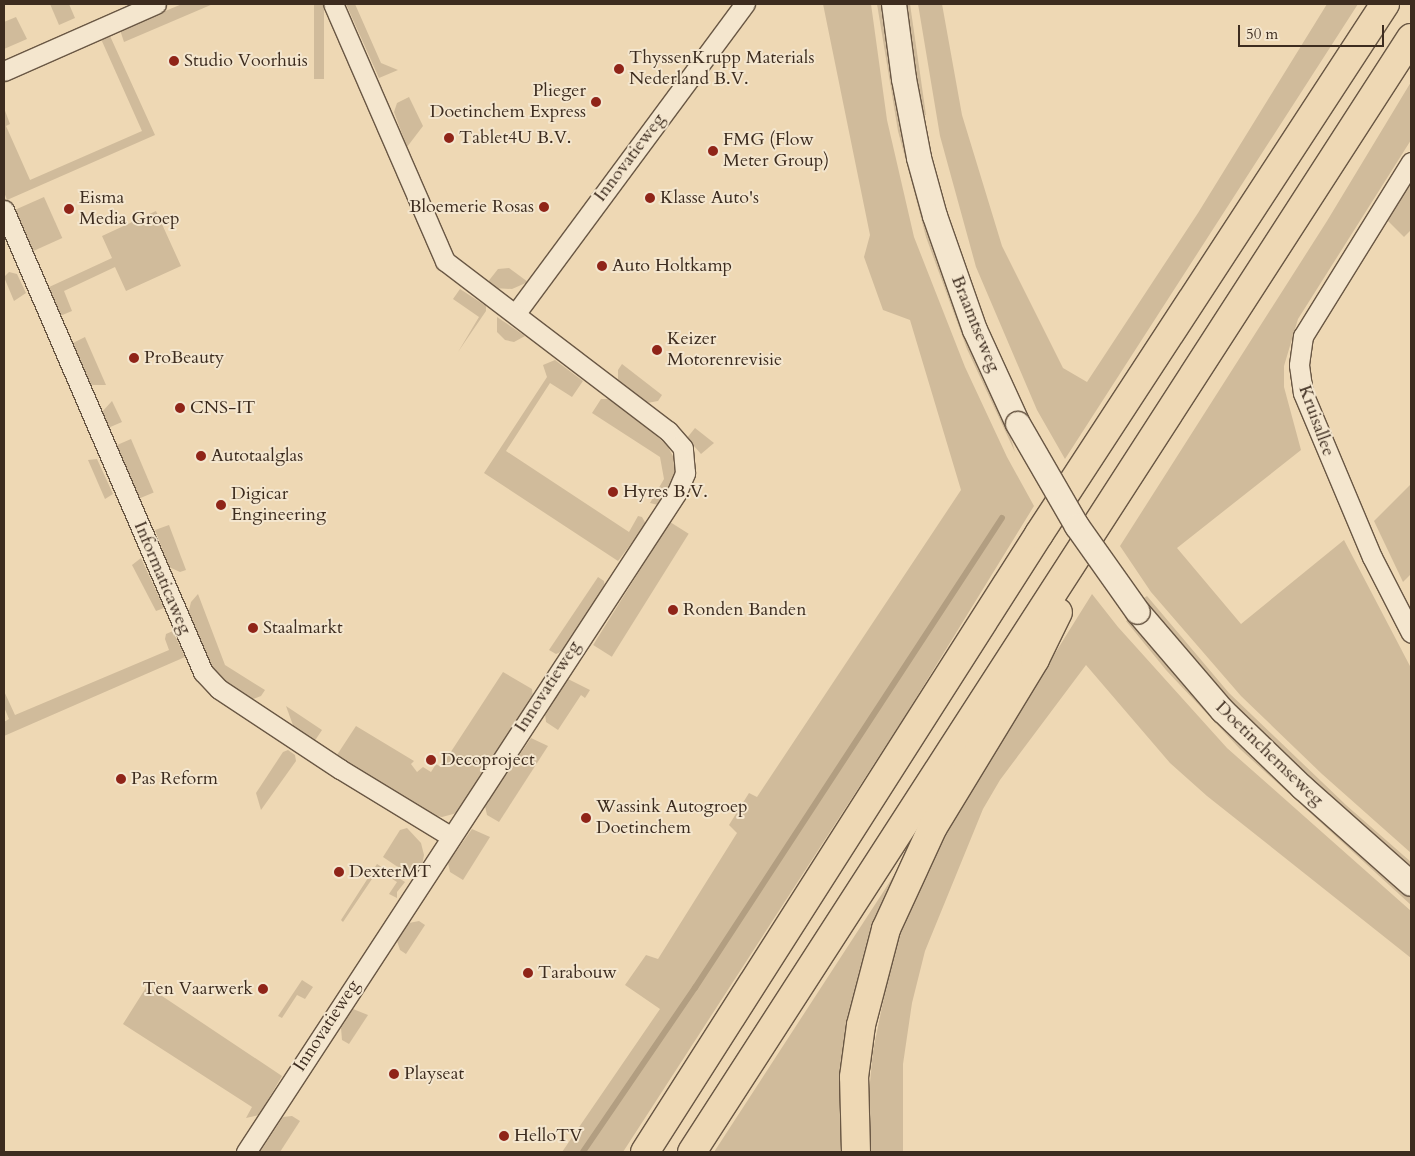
<!DOCTYPE html>
<style>
body{margin:0}
#map{position:relative;width:1415px;height:1156px;overflow:hidden;background:#eed8b4;font-family:Cardo,serif}
div>[style]{position:absolute}
.green>*{inset:0;background:#d0bb9b;transform-origin:0 0}
.stream>*{height:5.5px;margin:-2.75px;padding:0 2.75px;transform-origin:2.75px;border-radius:2.75px;background:#b29e81}
.roads{filter:drop-shadow(1px 0 #695744) drop-shadow(-1px 0 #695744) drop-shadow(0 1px #695744) drop-shadow(0 -1px #695744)}
.minor>*{height:19px;margin:-9.5px;padding:0 9.5px;transform-origin:9.5px;border-radius:9.5px;background:#f4e6ce}
.tertiary>*{height:24px;margin:-12px;padding:0 12px;transform-origin:12px;border-radius:12px;background:#f4e6ce}
.motorway>*{height:28px;margin:-14px;padding:0 14px;transform-origin:14px;border-radius:14px;background:#eed8b4}
.bridges{filter:drop-shadow(1px 0 #695744) drop-shadow(-1px 0 #695744) drop-shadow(0 1px #695744) drop-shadow(0 -1px #695744)}
.tertiary-bridge>*{height:24px;margin:-12px;padding:0 12px;transform-origin:12px;border-radius:12px;background:#f4e6ce}
.dots>*{width:14px;height:14px;translate:-50% -50%;box-sizing:border-box;border:2px solid #f4e6ce;border-radius:50%}
span{translate:-50% -50%;white-space:nowrap;text-align:center;line-height:1.15;-webkit-text-stroke:4px #f4e6ce;paint-order:stroke}
.poi-label{font-size:18px;color:#3d2c1f}
.left{translate:0 -50%;text-align:left}
.right{translate:-100% -50%;text-align:right}
.street-label{font-size:18px;color:#3d2c1f}
.frame{position:absolute;inset:0;border:5px solid #3d2c1f;pointer-events:none}
.scale{position:absolute;left:1238px;top:25px;width:146px;height:22px;box-sizing:border-box;border:2px solid #3d2c1f;border-top:0;padding-left:6px;font-size:15px;line-height:18px;white-space:nowrap;color:#3d2c1f;-webkit-text-stroke:4px #f4e6ce;paint-order:stroke}
</style>
<div id="map">
<div class="green">
<div style="clip-path:polygon(50px 4px,69px 4px,75px 18px,59px 25px)"></div>
<div style="clip-path:polygon(182px 4px,213px 4px,124px 42px,120px 30px)"></div>
<div style="left:314px;top:4px;width:10px;height:75px"></div>
<div style="clip-path:polygon(346px 4px,355px 4px,381px 63px,398px 70px,379px 78px)"></div>
<div style="clip-path:polygon(823px 4px,871px 4px,887px 120px,914px 237px,965px 367px,1007px 457px,1034px 506px,905px 716px,623px 1152px,562px 1152px,660px 1009px,625px 985px,646px 955px,658px 959px,737px 833px,729px 825px,749px 793px,757px 797px,961px 490px,910px 320px,883px 310px,864px 257px,870px 235px)"></div>
<div style="clip-path:polygon(877px 4px,883px 4px,1015px 452px,967px 349px,926px 237px,898px 131px)"></div>
<div style="clip-path:polygon(904px 4px,910px 4px,926px 115px,923px 115px,916px 85px)"></div>
<div style="clip-path:polygon(918px 4px,942px 4px,962px 115px,1002px 246px,1063px 368px,1087px 382px,1198px 213px,1327px 4px,1358px 4px,1065px 459px,1037px 410px,976px 267px,940px 136px)"></div>
<div style="clip-path:polygon(16px 17px,27px 39px,4px 49px,4px 22px)"></div>
<div style="clip-path:polygon(110px 36px,155px 135px,7px 200px,4px 192px,4px 108px,10px 124px,6px 126px,30px 180px,142px 131px,101px 39px)"></div>
<div style="clip-path:polygon(1411px 82px,1411px 140px,1298px 319px,1284px 366px,1284px 387px,1301px 450px,1177px 548px,1241px 624px,1344px 540px,1411px 668px,1411px 853px,1322px 774px,1241px 696px,1151px 592px,1120px 546px,1327px 221px)"></div>
<div style="clip-path:polygon(409px 97px,423px 126px,407px 147px,394px 112px,397px 103px)"></div>
<div style="clip-path:polygon(1411px 176px,1411px 230px,1404px 237px,1384px 217px)"></div>
<div style="left:44px;top:197px;width:45px;height:34px;rotate:66deg"></div>
<div style="clip-path:polygon(156px 211px,181px 266px,126px 291px,115px 267px,64px 291px,72px 311px,60px 316px,47px 288px,112px 258px,102px 236px)"></div>
<div style="clip-path:polygon(509px 268px,528px 282px,512px 289px,493px 288px,487px 283px,498px 269px)"></div>
<div style="clip-path:polygon(9px 272px,17px 274px,26px 293px,14px 301px,4px 277px)"></div>
<div style="clip-path:polygon(460px 289px,486px 306px,486px 311px,458px 352px,479px 317px,453px 299px)"></div>
<div style="clip-path:polygon(497px 317px,525px 336px,514px 342px,505px 340px,497px 332px)"></div>
<div style="clip-path:polygon(85px 337px,106px 385px,91px 385px,73px 343px)"></div>
<div style="clip-path:polygon(555px 360px,583px 381px,572px 397px,550px 383px,506px 451px,629px 532px,638px 516px,642px 517px,646px 524px,618px 561px,484px 473px,547px 377px,543px 365px)"></div>
<div style="clip-path:polygon(622px 364px,662px 395px,658px 401px,647px 403px,618px 382px,618px 370px)"></div>
<div style="clip-path:polygon(601px 399px,609px 399px,653px 433px,667px 445px,675px 460px,674px 482px,658px 505px,650px 503px,664px 479px,660px 457px,592px 413px)"></div>
<div style="clip-path:polygon(112px 401px,122px 422px,108px 428px,101px 413px)"></div>
<div style="clip-path:polygon(695px 428px,714px 443px,701px 454px,687px 438px)"></div>
<div style="left:131px;top:439px;width:58px;height:17px;rotate:67deg"></div>
<div style="clip-path:polygon(97px 459px,113px 494px,105px 499px,88px 460px)"></div>
<div style="clip-path:polygon(1411px 484px,1411px 574px,1403px 582px,1374px 521px)"></div>
<div style="left:670px;top:522px;width:22px;height:145px;rotate:32deg"></div>
<div style="clip-path:polygon(169px 525px,186px 570px,180px 572px,169px 567px,155px 530px)"></div>
<div style="clip-path:polygon(141px 558px,164px 608px,156px 611px,132px 565px)"></div>
<div style="clip-path:polygon(598px 577px,604px 581px,605px 587px,563px 651px,556px 654px,549px 650px)"></div>
<div style="clip-path:polygon(198px 594px,225px 665px,265px 690px,261px 696px,253px 699px,247px 697px,212px 673px,188px 614px,191px 602px)"></div>
<div style="clip-path:polygon(1092px 594px,1118px 627px,1227px 748px,1411px 911px,1411px 958px,1207px 796px,1170px 763px,1086px 665px,1000px 780px,983px 809px,925px 951px,912px 1003px,903px 1064px,903px 1152px,869px 1152px,867px 1113px,873px 1051px,894px 948px,926px 870px,964px 799px)"></div>
<div style="clip-path:polygon(1147px 596px,1229px 693px,1346px 805px,1411px 862px,1411px 869px,1291px 762px,1235px 705px,1178px 641px,1144px 598px)"></div>
<div style="clip-path:polygon(1129px 619px,1346px 841px,1411px 897px,1411px 905px,1240px 749px,1166px 670px,1126px 621px)"></div>
<div style="clip-path:polygon(173px 631px,185px 657px,4px 736px,4px 722px,9px 719px,4px 707px,4px 691px,15px 715px,169px 650px,165px 639px,166px 634px)"></div>
<div style="clip-path:polygon(503px 672px,532px 689px,533px 698px,457px 813px,442px 817px,432px 815px,335px 758px,356px 726px,414px 761px,411px 764px,417px 772px,423px 767px,431px 772px,436px 764px,441px 767px)"></div>
<div style="clip-path:polygon(568px 679px,590px 690px,585px 698px,581px 695px,558px 730px,546px 722px,545px 714px)"></div>
<div style="clip-path:polygon(286px 706px,322px 730px,314px 742px,294px 728px)"></div>
<div style="clip-path:polygon(531px 738px,548px 746px,499px 822px,487px 815px,485px 806px)"></div>
<div style="clip-path:polygon(288px 750px,295px 755px,296px 761px,261px 810px,256px 793px,283px 752px)"></div>
<div style="clip-path:polygon(407px 828px,421px 843px,424px 855px,422px 866px,414px 878px,383px 857px,400px 830px)"></div>
<div style="clip-path:polygon(472px 829px,490px 837px,463px 880px,450px 872px,448px 863px)"></div>
<div style="clip-path:polygon(904px 860px,883px 902px,855px 992px,843px 1077px,841px 1152px,714px 1152px)"></div>
<div style="clip-path:polygon(377px 864px,405px 882px,397px 892px,397px 898px,389px 894px,397px 882px,378px 870px,343px 922px,341px 920px)"></div>
<div style="clip-path:polygon(419px 921px,425px 925px,406px 954px,400px 950px,397px 941px,409px 923px)"></div>
<div style="clip-path:polygon(302px 980px,313px 987px,305px 999px,297px 995px,282px 1018px,278px 1016px)"></div>
<div style="clip-path:polygon(147px 986px,282px 1076px,259px 1115px,246px 1118px,252px 1107px,123px 1024px)"></div>
<div style="clip-path:polygon(353px 1009px,368px 1015px,349px 1044px,342px 1040px,341px 1028px)"></div>
<div style="clip-path:polygon(292px 1116px,300px 1121px,280px 1152px,260px 1152px,283px 1117px)"></div>
</div>
<div class="stream">
<div style="left:583px;top:1152px;width:199px;rotate:-55.7deg"></div>
<div style="left:695px;top:988px;width:561px;rotate:-56.85deg"></div>
</div>
<div class="roads">
<div class="minor">
<div style="left:4px;top:71px;width:166px;rotate:-23.8deg"></div>
<div style="left:1411px;top:162px;width:205px;rotate:121.8deg"></div>
<div style="left:1303px;top:336px;width:29px;rotate:98deg"></div>
<div style="left:1299px;top:365px;width:28px;rotate:82deg"></div>
<div style="left:1303px;top:393px;width:178px;rotate:67.2deg"></div>
<div style="left:1372px;top:557px;width:85px;rotate:62.8deg"></div>
<div style="left:4px;top:210px;width:503px;rotate:66.7deg"></div>
<div style="left:203px;top:672px;width:23px;rotate:47deg"></div>
<div style="left:219px;top:689px;width:145px;rotate:33.5deg"></div>
<div style="left:340px;top:769px;width:129px;rotate:31.3deg"></div>
<div style="left:516px;top:313px;width:385px;rotate:-53.5deg"></div>
<div style="left:246px;top:1152px;width:788px;rotate:-56.85deg"></div>
<div style="left:677px;top:492px;width:21px;rotate:-67deg"></div>
<div style="left:685px;top:473px;width:25px;rotate:-95deg"></div>
<div style="left:683px;top:448px;width:23px;rotate:-131deg"></div>
<div style="left:668px;top:431px;width:280px;rotate:-142.7deg"></div>
<div style="left:445px;top:261px;width:280px;rotate:-113.5deg"></div>
</div>
<div class="tertiary">
<div style="left:894px;top:4px;width:76px;rotate:82.4deg"></div>
<div style="left:904px;top:79px;width:80px;rotate:79.2deg"></div>
<div style="left:919px;top:158px;width:60px;rotate:74.6deg"></div>
<div style="left:935px;top:216px;width:121px;rotate:70.7deg"></div>
<div style="left:975px;top:330px;width:103px;rotate:65.4deg"></div>
<div style="left:1138px;top:612px;width:130px;rotate:49.4deg"></div>
<div style="left:1223px;top:711px;width:111px;rotate:43.9deg"></div>
<div style="left:1303px;top:788px;width:144px;rotate:41.6deg"></div>
</div>
<div class="motorway">
<div style="left:645px;top:1152px;width:733px;rotate:-57.48deg"></div>
<div style="left:1039px;top:534px;width:633px;rotate:-56.86deg"></div>
<div style="left:692px;top:1152px;width:1326px;rotate:-57.16deg"></div>
<div style="left:856px;top:1152px;width:75px;rotate:-91.5deg"></div>
<div style="left:854px;top:1077px;width:52px;rotate:-82.3deg"></div>
<div style="left:861px;top:1025px;width:99px;rotate:-75.4deg"></div>
<div style="left:886px;top:929px;width:112px;rotate:-65.3deg"></div>
<div style="left:933px;top:827px;width:197px;rotate:-58.7deg"></div>
<div style="left:1035px;top:659px;width:52px;rotate:-63.9deg"></div>
</div>
</div>
<div class="bridges">
<div class="tertiary-bridge">
<div style="left:1018px;top:424px;width:118px;rotate:60deg"></div>
<div style="left:1077px;top:526px;width:105px;rotate:54.7deg"></div>
</div>
</div>
<div class="dots">
<div style="left:174px;top:61px;background:#8f2418"></div>
<div style="left:619px;top:69px;background:#8f2418"></div>
<div style="left:596px;top:102px;background:#8f2418"></div>
<div style="left:449px;top:138px;background:#8f2418"></div>
<div style="left:713px;top:151px;background:#8f2418"></div>
<div style="left:650px;top:198px;background:#8f2418"></div>
<div style="left:544px;top:207px;background:#8f2418"></div>
<div style="left:69px;top:209px;background:#8f2418"></div>
<div style="left:602px;top:266px;background:#8f2418"></div>
<div style="left:657px;top:350px;background:#8f2418"></div>
<div style="left:134px;top:358px;background:#8f2418"></div>
<div style="left:180px;top:408px;background:#8f2418"></div>
<div style="left:201px;top:456px;background:#8f2418"></div>
<div style="left:613px;top:492px;background:#8f2418"></div>
<div style="left:221px;top:505px;background:#8f2418"></div>
<div style="left:673px;top:610px;background:#8f2418"></div>
<div style="left:253px;top:628px;background:#8f2418"></div>
<div style="left:431px;top:760px;background:#8f2418"></div>
<div style="left:121px;top:779px;background:#8f2418"></div>
<div style="left:586px;top:818px;background:#8f2418"></div>
<div style="left:339px;top:872px;background:#8f2418"></div>
<div style="left:528px;top:973px;background:#8f2418"></div>
<div style="left:263px;top:989px;background:#8f2418"></div>
<div style="left:394px;top:1074px;background:#8f2418"></div>
<div style="left:504px;top:1136px;background:#8f2418"></div>
</div>
<div class="poi-label">
<span class="left" style="left:629px;top:69px">ThyssenKrupp Materials<br>Nederland B.V.</span>
<span class="left" style="left:184px;top:61px">Studio Voorhuis</span>
<span class="right" style="left:586px;top:102px">Plieger<br>Doetinchem Express</span>
<span class="left" style="left:459px;top:138px">Tablet4U B.V.</span>
<span class="left" style="left:723px;top:151px">FMG (Flow<br>Meter Group)</span>
<span class="left" style="left:660px;top:198px">Klasse Auto's</span>
<span class="left" style="left:79px;top:209px">Eisma<br>Media Groep</span>
<span class="right" style="left:534px;top:207px">Bloemerie Rosas</span>
<span class="left" style="left:612px;top:266px">Auto Holtkamp</span>
<span class="left" style="left:667px;top:350px">Keizer<br>Motorenrevisie</span>
<span class="left" style="left:144px;top:358px">ProBeauty</span>
<span class="left" style="left:190px;top:408px">CNS-IT</span>
<span class="left" style="left:211px;top:456px">Autotaalglas</span>
<span class="left" style="left:623px;top:492px">Hyres B.V.</span>
<span class="left" style="left:231px;top:505px">Digicar<br>Engineering</span>
<span class="left" style="left:683px;top:610px">Ronden Banden</span>
<span class="left" style="left:263px;top:628px">Staalmarkt</span>
<span class="left" style="left:441px;top:760px">Decoproject</span>
<span class="left" style="left:131px;top:779px">Pas Reform</span>
<span class="left" style="left:596px;top:818px">Wassink Autogroep<br>Doetinchem</span>
<span class="left" style="left:349px;top:872px">DexterMT</span>
<span class="left" style="left:538px;top:973px">Tarabouw</span>
<span class="right" style="left:253px;top:989px">Ten Vaarwerk</span>
<span class="left" style="left:404px;top:1074px">Playseat</span>
<span class="left" style="left:514px;top:1136px">HelloTV</span>
</div>
<div class="street-label">
<span style="left:630px;top:158px;rotate:-53deg">Innovatieweg</span>
<span style="left:975px;top:324px;rotate:68deg">Braamtseweg</span>
<span style="left:1316px;top:421px;rotate:70deg">Kruisallee</span>
<span style="left:162px;top:578px;rotate:67deg">Informaticaweg</span>
<span style="left:548px;top:687px;rotate:-57deg">Innovatieweg</span>
<span style="left:1269px;top:754px;rotate:44deg">Doetinchemseweg</span>
<span style="left:327px;top:1026px;rotate:-57deg">Innovatieweg</span>
</div>
<div class="frame"></div>
<div class="scale">50 m</div>
</div>
